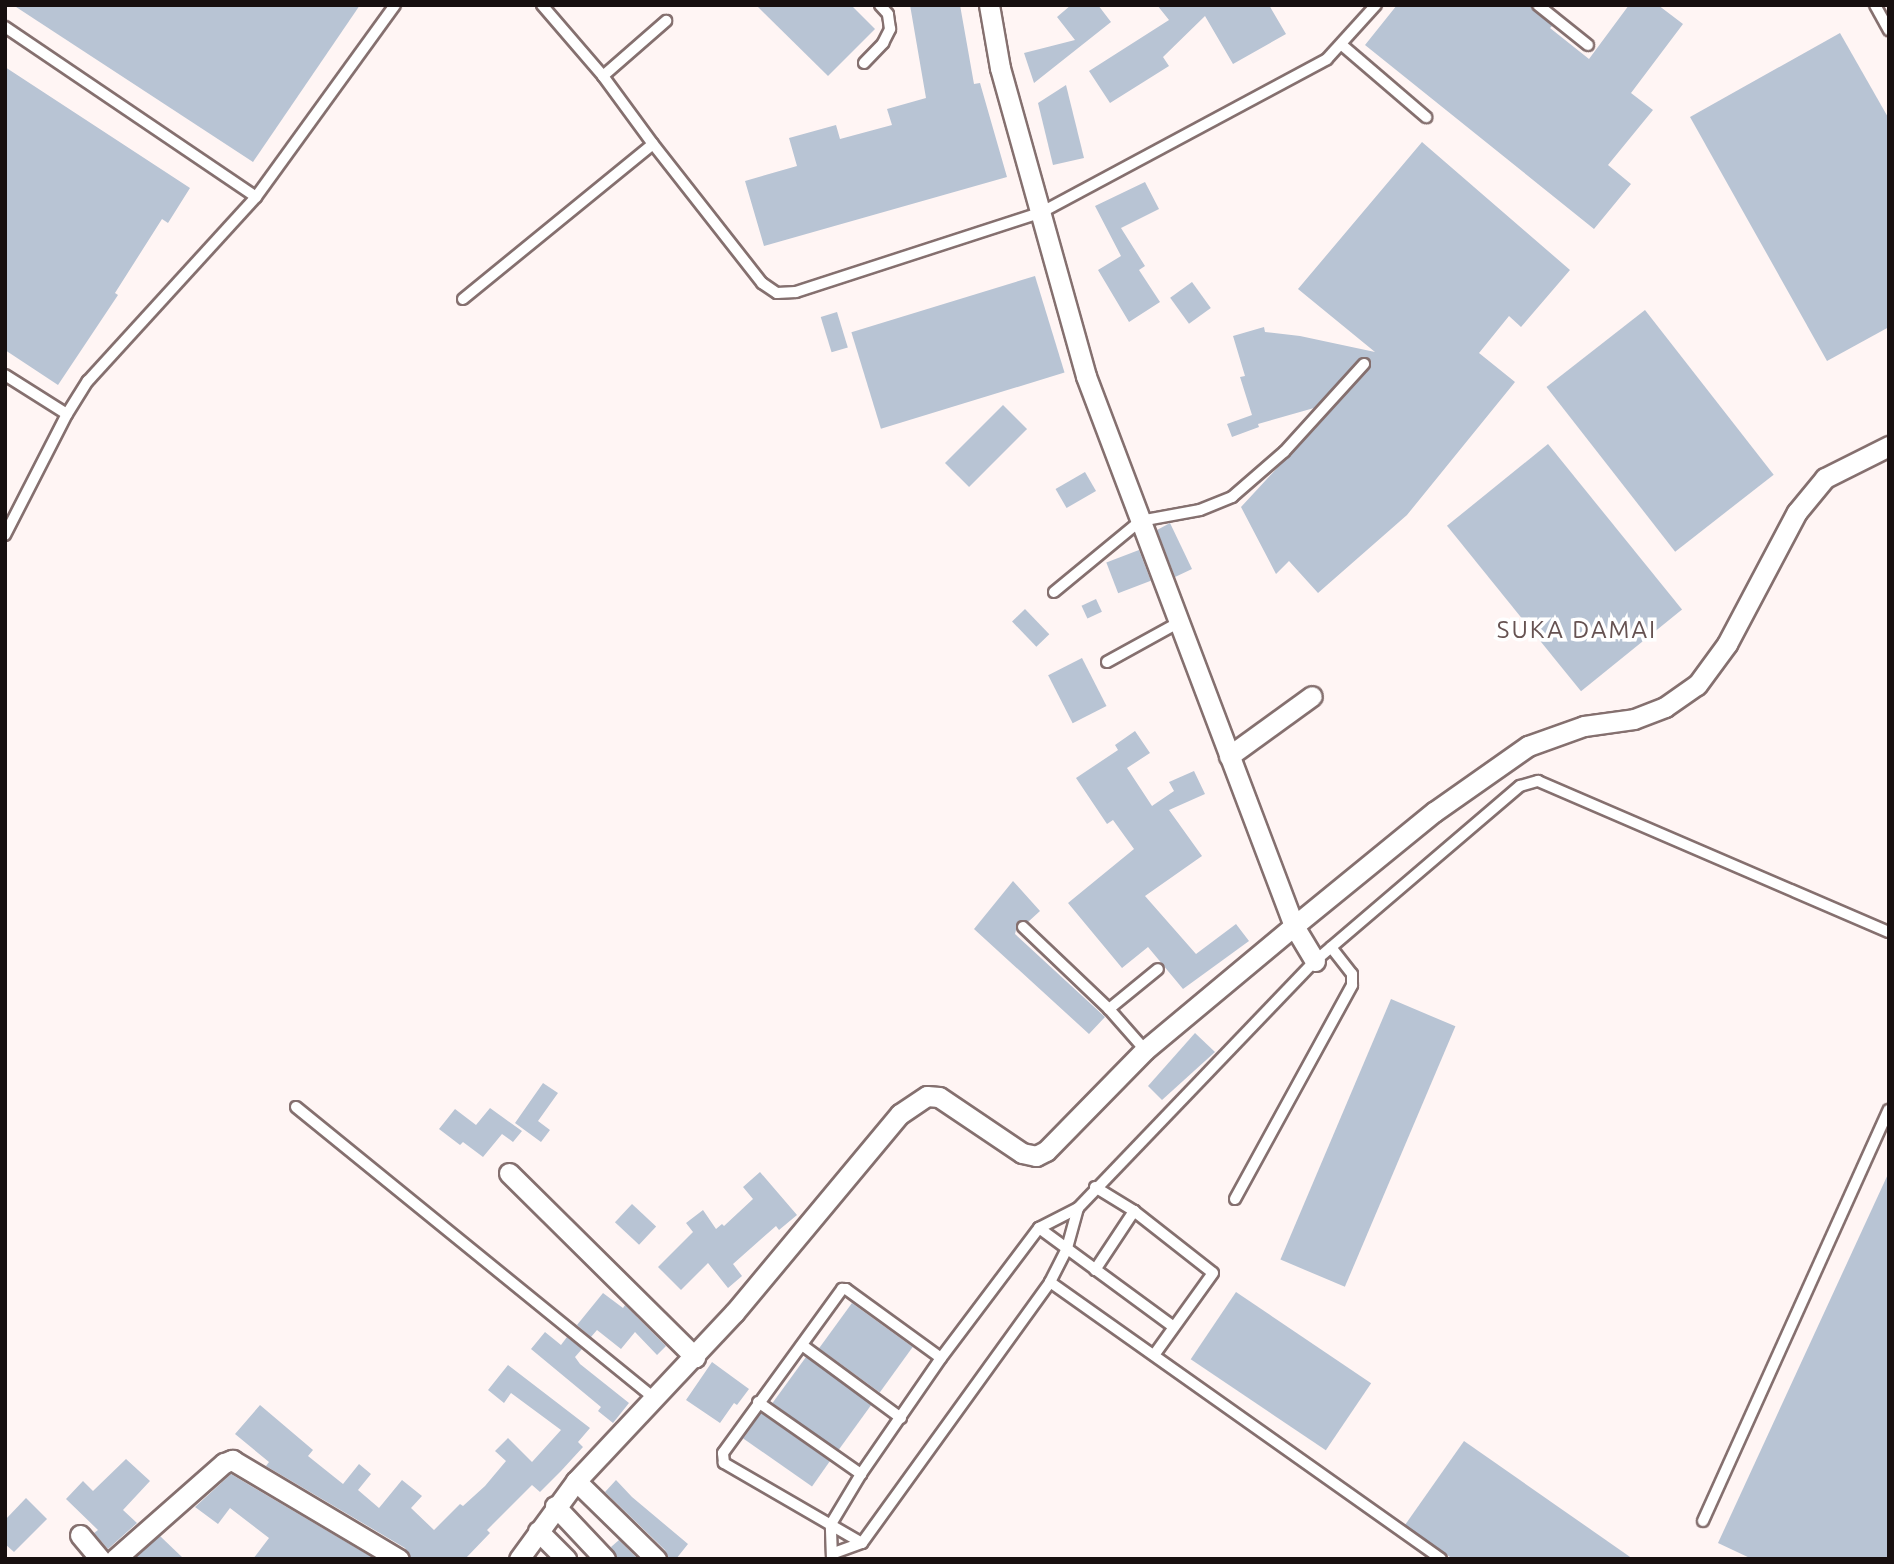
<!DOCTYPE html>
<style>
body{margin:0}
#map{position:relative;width:1894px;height:1564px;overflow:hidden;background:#fff5f4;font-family:Ubuntu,sans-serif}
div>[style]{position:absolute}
.building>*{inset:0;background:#b8c4d4;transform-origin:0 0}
.roads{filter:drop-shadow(2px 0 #85706f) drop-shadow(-2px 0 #85706f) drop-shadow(0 2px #85706f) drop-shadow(0 -2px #85706f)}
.lane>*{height:10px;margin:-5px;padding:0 5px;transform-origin:5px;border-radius:5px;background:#fff}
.street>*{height:19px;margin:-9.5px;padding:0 9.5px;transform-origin:9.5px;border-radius:9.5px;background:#fff}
span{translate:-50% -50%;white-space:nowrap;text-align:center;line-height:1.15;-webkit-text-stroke:7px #fff;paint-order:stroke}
.quarter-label{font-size:24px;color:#665251;letter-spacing:2px}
.frame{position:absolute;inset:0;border:7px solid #170f0f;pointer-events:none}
</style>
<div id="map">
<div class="building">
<div style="clip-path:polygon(13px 5px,360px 5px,253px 162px)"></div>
<div style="clip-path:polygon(756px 5px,851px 5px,875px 29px,828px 76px)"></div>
<div style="clip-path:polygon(910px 5px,960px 5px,974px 84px,980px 83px,1007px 177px,764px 246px,745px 181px,797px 166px,789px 138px,836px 125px,840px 139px,892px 125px,887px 109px,926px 98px)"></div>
<div style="clip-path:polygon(1071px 5px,1098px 5px,1111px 22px,1034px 83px,1024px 53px,1075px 40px,1057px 17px)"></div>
<div style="clip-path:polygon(1157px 5px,1269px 5px,1286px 34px,1233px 64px,1205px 16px,1163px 57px,1169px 66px,1110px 103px,1089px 71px,1169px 20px)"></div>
<div style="clip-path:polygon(1397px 5px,1531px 5px,1552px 26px,1550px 28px,1589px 59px,1629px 5px,1658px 5px,1683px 24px,1631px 93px,1653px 110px,1608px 165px,1631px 184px,1594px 229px,1365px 45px)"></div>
<div style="clip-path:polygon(1840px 33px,1889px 119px,1889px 327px,1827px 361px,1690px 117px)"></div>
<div style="clip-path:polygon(5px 67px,190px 188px,168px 223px,162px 219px,115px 293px,118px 295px,58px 385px,5px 350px)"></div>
<div style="clip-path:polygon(1066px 85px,1084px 158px,1053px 165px,1038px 103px)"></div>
<div style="clip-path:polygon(1422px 142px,1570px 270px,1521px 327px,1509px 316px,1479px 353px,1515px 382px,1407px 515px,1318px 593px,1289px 561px,1276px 574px,1241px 507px,1369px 369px,1371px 361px,1365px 357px,1359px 359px,1314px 408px,1258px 424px,1259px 427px,1232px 437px,1227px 424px,1252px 415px,1240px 377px,1245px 376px,1233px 336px,1264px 327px,1265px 332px,1300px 336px,1375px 352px,1298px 289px)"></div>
<div style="clip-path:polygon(1145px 182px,1159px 209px,1121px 228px,1145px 266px,1139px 270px,1160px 302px,1129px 322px,1098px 270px,1121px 256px,1095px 206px)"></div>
<div style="left:1035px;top:276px;width:101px;height:192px;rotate:73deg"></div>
<div style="left:1192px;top:282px;width:32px;height:27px;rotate:54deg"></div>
<div style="left:1645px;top:310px;width:209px;height:125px;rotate:52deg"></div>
<div style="left:837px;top:312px;width:37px;height:17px;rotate:73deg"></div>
<div style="left:1003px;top:405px;width:34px;height:82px;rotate:45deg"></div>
<div style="left:1548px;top:444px;width:213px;height:130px;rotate:51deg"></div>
<div style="left:1085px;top:472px;width:22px;height:34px;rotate:60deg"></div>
<div style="clip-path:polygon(1170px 523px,1192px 569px,1175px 577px,1157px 530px)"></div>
<div style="left:1139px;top:550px;width:33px;height:35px;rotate:69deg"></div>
<div style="left:1096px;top:599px;width:14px;height:16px;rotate:65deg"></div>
<div style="left:1025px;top:609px;width:35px;height:18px;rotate:46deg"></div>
<div style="left:1082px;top:658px;width:54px;height:38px;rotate:63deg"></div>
<div style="clip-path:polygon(1135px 731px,1150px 753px,1127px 768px,1152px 806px,1174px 791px,1169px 782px,1194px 771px,1205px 794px,1169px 810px,1202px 856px,1145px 896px,1196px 954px,1236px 924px,1249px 941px,1183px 989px,1148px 947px,1122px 968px,1068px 903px,1134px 849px,1113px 820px,1107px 824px,1076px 778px,1118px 750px,1115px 745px)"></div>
<div style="clip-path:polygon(1013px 881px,1040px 911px,1028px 922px,1018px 921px,1015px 934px,1105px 1017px,1089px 1034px,974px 929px)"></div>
<div style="left:1391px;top:999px;width:70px;height:283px;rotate:23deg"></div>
<div style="clip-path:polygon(1195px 1033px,1215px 1052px,1162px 1100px,1148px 1086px)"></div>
<div style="clip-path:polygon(543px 1083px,558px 1093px,538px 1121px,550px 1130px,541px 1142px,515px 1123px)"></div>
<div style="clip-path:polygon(490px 1108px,522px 1131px,513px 1142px,502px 1134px,483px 1157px,463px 1142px,460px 1145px,439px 1129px,455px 1109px,476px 1125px)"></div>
<div style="clip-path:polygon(760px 1172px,797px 1215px,779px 1230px,776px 1226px,733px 1264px,742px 1276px,728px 1288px,708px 1263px,681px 1290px,658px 1267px,693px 1232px,686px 1223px,703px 1210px,716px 1229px,722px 1224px,724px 1226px,753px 1199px,743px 1187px)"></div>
<div style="clip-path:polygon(1889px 1172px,1889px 1559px,1752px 1559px,1718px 1543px)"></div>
<div style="left:632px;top:1204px;width:33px;height:25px;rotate:43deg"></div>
<div style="left:1236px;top:1292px;width:163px;height:81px;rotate:34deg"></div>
<div style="clip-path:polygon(603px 1293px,623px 1308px,625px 1305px,666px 1346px,657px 1355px,635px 1332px,621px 1349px,597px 1330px,591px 1337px,577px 1325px)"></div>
<div style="left:852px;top:1303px;width:75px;height:56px;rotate:36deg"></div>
<div style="clip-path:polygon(545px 1332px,561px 1345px,567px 1337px,582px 1349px,575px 1357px,580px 1364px,629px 1403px,613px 1423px,598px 1411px,601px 1407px,531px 1349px)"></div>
<div style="left:806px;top:1357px;width:81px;height:57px;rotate:36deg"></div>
<div style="clip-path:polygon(712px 1362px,749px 1389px,737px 1405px,734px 1403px,720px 1423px,686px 1400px)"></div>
<div style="clip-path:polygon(508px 1365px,590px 1428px,578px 1442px,583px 1447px,561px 1471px,540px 1492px,532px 1485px,487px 1530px,490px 1533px,465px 1559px,411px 1559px,405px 1548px,266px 1466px,269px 1462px,235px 1434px,260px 1405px,313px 1450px,308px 1456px,343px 1484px,359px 1464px,371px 1474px,358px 1490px,379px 1508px,402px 1480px,422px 1496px,411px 1508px,434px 1530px,460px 1504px,463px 1506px,485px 1486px,506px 1461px,495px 1451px,508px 1438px,532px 1462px,561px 1430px,511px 1393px,504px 1403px,488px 1390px)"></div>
<div style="left:761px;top:1413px;width:84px;height:31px;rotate:35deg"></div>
<div style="clip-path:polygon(1464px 1441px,1633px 1559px,1453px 1559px,1447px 1555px,1405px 1525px)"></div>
<div style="clip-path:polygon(126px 1459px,150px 1481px,123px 1510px,137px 1523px,108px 1549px,94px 1533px,98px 1530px,66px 1499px,83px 1481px,93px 1491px)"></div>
<div style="clip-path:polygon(231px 1474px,251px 1486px,375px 1559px,253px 1559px,269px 1538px,230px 1508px,218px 1524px,195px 1507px)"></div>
<div style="clip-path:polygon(616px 1480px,632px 1497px,688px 1544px,676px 1559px,668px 1559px,665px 1550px,605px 1492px)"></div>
<div style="clip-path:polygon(26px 1498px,47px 1519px,14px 1552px,5px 1544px,5px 1520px)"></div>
<div style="clip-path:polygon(160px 1536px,184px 1559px,134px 1559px)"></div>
<div style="clip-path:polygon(619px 1540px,638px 1559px,617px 1559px,611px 1547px)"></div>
</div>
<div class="roads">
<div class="lane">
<div style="left:542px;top:5px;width:94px;rotate:49.3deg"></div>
<div style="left:603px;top:76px;width:84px;rotate:53.7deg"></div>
<div style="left:1538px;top:5px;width:64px;rotate:38.7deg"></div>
<div style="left:1875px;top:5px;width:29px;rotate:61deg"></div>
<div style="left:5px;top:27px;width:303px;rotate:34.1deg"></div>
<div style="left:1342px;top:45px;width:111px;rotate:40.6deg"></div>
<div style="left:864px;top:63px;width:28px;rotate:-46deg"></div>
<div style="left:883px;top:43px;width:16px;rotate:-63deg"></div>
<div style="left:890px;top:29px;width:15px;rotate:-98deg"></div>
<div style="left:888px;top:14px;width:12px;rotate:-132deg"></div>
<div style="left:603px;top:76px;width:84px;rotate:-41.1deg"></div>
<div style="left:463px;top:299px;width:245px;rotate:-39.2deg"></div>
<div style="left:653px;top:144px;width:177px;rotate:51.9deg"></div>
<div style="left:762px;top:283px;width:18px;rotate:34deg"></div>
<div style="left:777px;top:293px;width:19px;rotate:-3deg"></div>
<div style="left:796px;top:292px;width:259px;rotate:-18deg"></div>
<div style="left:1042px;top:212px;width:323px;rotate:-28.2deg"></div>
<div style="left:1327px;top:59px;width:73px;rotate:-47.8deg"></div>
<div style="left:5px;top:375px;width:73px;rotate:32.2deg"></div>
<div style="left:5px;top:535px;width:136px;rotate:-62.9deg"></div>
<div style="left:67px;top:414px;width:39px;rotate:-58deg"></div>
<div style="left:88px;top:381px;width:249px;rotate:-47.6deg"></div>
<div style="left:256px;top:197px;width:237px;rotate:-54.1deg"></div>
<div style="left:1054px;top:592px;width:112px;rotate:-39.5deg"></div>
<div style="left:1140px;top:521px;width:61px;rotate:-10.4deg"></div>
<div style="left:1200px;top:510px;width:35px;rotate:-22deg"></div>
<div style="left:1232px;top:497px;width:69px;rotate:-40.9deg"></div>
<div style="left:1284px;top:452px;width:119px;rotate:-47.7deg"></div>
<div style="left:1107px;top:662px;width:81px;rotate:-28.8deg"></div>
<div style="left:1023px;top:927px;width:119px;rotate:43.6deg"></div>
<div style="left:1109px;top:1009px;width:55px;rotate:48.7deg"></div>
<div style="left:1109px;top:1009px;width:63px;rotate:-39.2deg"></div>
<div style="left:296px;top:1107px;width:460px;rotate:39.1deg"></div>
<div style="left:1095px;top:1187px;width:46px;rotate:31.6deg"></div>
<div style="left:1134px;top:1211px;width:100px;rotate:38.1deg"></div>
<div style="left:1213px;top:1273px;width:101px;rotate:125.7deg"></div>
<div style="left:1235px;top:1199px;width:244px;rotate:-61.3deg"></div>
<div style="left:1352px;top:985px;width:11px;rotate:-90deg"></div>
<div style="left:1352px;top:974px;width:34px;rotate:-128deg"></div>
<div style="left:1039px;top:1228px;width:167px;rotate:36.3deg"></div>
<div style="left:1095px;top:1270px;width:71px;rotate:-56.5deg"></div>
<div style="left:1050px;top:1282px;width:479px;rotate:35.3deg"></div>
<div style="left:802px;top:1345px;width:123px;rotate:36.4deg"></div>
<div style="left:758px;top:1402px;width:126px;rotate:35deg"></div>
<div style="left:1703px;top:1521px;width:451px;rotate:-65.7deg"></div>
<div style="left:862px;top:1543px;width:160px;rotate:-149.9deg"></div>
<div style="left:724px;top:1463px;width:10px;rotate:-96deg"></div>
<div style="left:723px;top:1453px;width:203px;rotate:-54deg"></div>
<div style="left:842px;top:1289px;width:4px"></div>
<div style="left:846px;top:1289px;width:117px;rotate:36deg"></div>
<div style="left:834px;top:1553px;width:30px;rotate:-20deg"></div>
<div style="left:862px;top:1543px;width:322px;rotate:-54.2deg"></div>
<div style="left:1050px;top:1282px;width:38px;rotate:-63deg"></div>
<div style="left:1067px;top:1248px;width:41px;rotate:-74.6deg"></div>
<div style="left:832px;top:1559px;width:35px;rotate:-92deg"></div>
<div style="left:831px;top:1524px;width:58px;rotate:-59deg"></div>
<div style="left:861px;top:1474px;width:141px;rotate:-55.4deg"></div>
<div style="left:941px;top:1358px;width:163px;rotate:-53deg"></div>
<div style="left:1039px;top:1228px;width:44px;rotate:-27.1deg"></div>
<div style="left:1078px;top:1208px;width:342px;rotate:-46.2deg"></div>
<div style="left:1315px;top:961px;width:270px;rotate:-40.5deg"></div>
<div style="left:1520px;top:786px;width:19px;rotate:-16deg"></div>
<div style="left:1538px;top:781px;width:382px;rotate:23.3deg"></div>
</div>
<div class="street">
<div style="left:1229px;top:756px;width:102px;rotate:-35.9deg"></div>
<div style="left:1315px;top:961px;width:41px;rotate:-121deg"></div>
<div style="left:1294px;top:926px;width:181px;rotate:-39.2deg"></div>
<div style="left:1434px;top:812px;width:115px;rotate:-35.1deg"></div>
<div style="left:1528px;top:746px;width:59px;rotate:-19.7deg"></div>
<div style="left:1584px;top:726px;width:50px;rotate:-8deg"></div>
<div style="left:1634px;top:719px;width:33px;rotate:-21deg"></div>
<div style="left:1665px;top:707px;width:39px;rotate:-35deg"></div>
<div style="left:1697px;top:685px;width:51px;rotate:-53.8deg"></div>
<div style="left:1727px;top:644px;width:149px;rotate:-62.1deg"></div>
<div style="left:1797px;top:512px;width:44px;rotate:-50.5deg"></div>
<div style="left:1825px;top:478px;width:72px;rotate:-26.6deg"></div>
<div style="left:509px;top:1173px;width:262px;rotate:44.7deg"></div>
<div style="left:576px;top:1481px;width:112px;rotate:44.3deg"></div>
<div style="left:555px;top:1506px;width:73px;rotate:46.7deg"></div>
<div style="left:538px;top:1531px;width:40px;rotate:45deg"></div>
<div style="left:80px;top:1535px;width:31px;rotate:50deg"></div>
<div style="left:115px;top:1559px;width:145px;rotate:-41.4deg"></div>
<div style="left:224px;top:1463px;width:9px;rotate:-21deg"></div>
<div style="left:232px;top:1460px;width:194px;rotate:30.7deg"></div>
<div style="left:519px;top:1559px;width:97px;rotate:-53.8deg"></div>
<div style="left:576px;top:1481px;width:231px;rotate:-46.8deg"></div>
<div style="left:734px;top:1313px;width:259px;rotate:-50.2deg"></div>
<div style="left:900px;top:1114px;width:32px;rotate:-34deg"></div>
<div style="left:927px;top:1096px;width:12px;rotate:5deg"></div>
<div style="left:939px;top:1097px;width:100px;rotate:34deg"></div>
<div style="left:1022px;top:1153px;width:14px;rotate:12deg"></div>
<div style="left:1036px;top:1156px;width:11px;rotate:-27deg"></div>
<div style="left:1046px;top:1151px;width:141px;rotate:-45.6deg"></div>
<div style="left:1145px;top:1050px;width:194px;rotate:-39.8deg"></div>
<div style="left:1294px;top:926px;width:588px;rotate:-110.72deg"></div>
<div style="left:1086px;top:376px;width:320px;rotate:-105.6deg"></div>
<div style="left:1000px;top:68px;width:64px;rotate:-99.9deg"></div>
</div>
</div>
<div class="quarter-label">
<span style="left:1577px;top:630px">SUKA DAMAI</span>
</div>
<div class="frame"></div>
</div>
